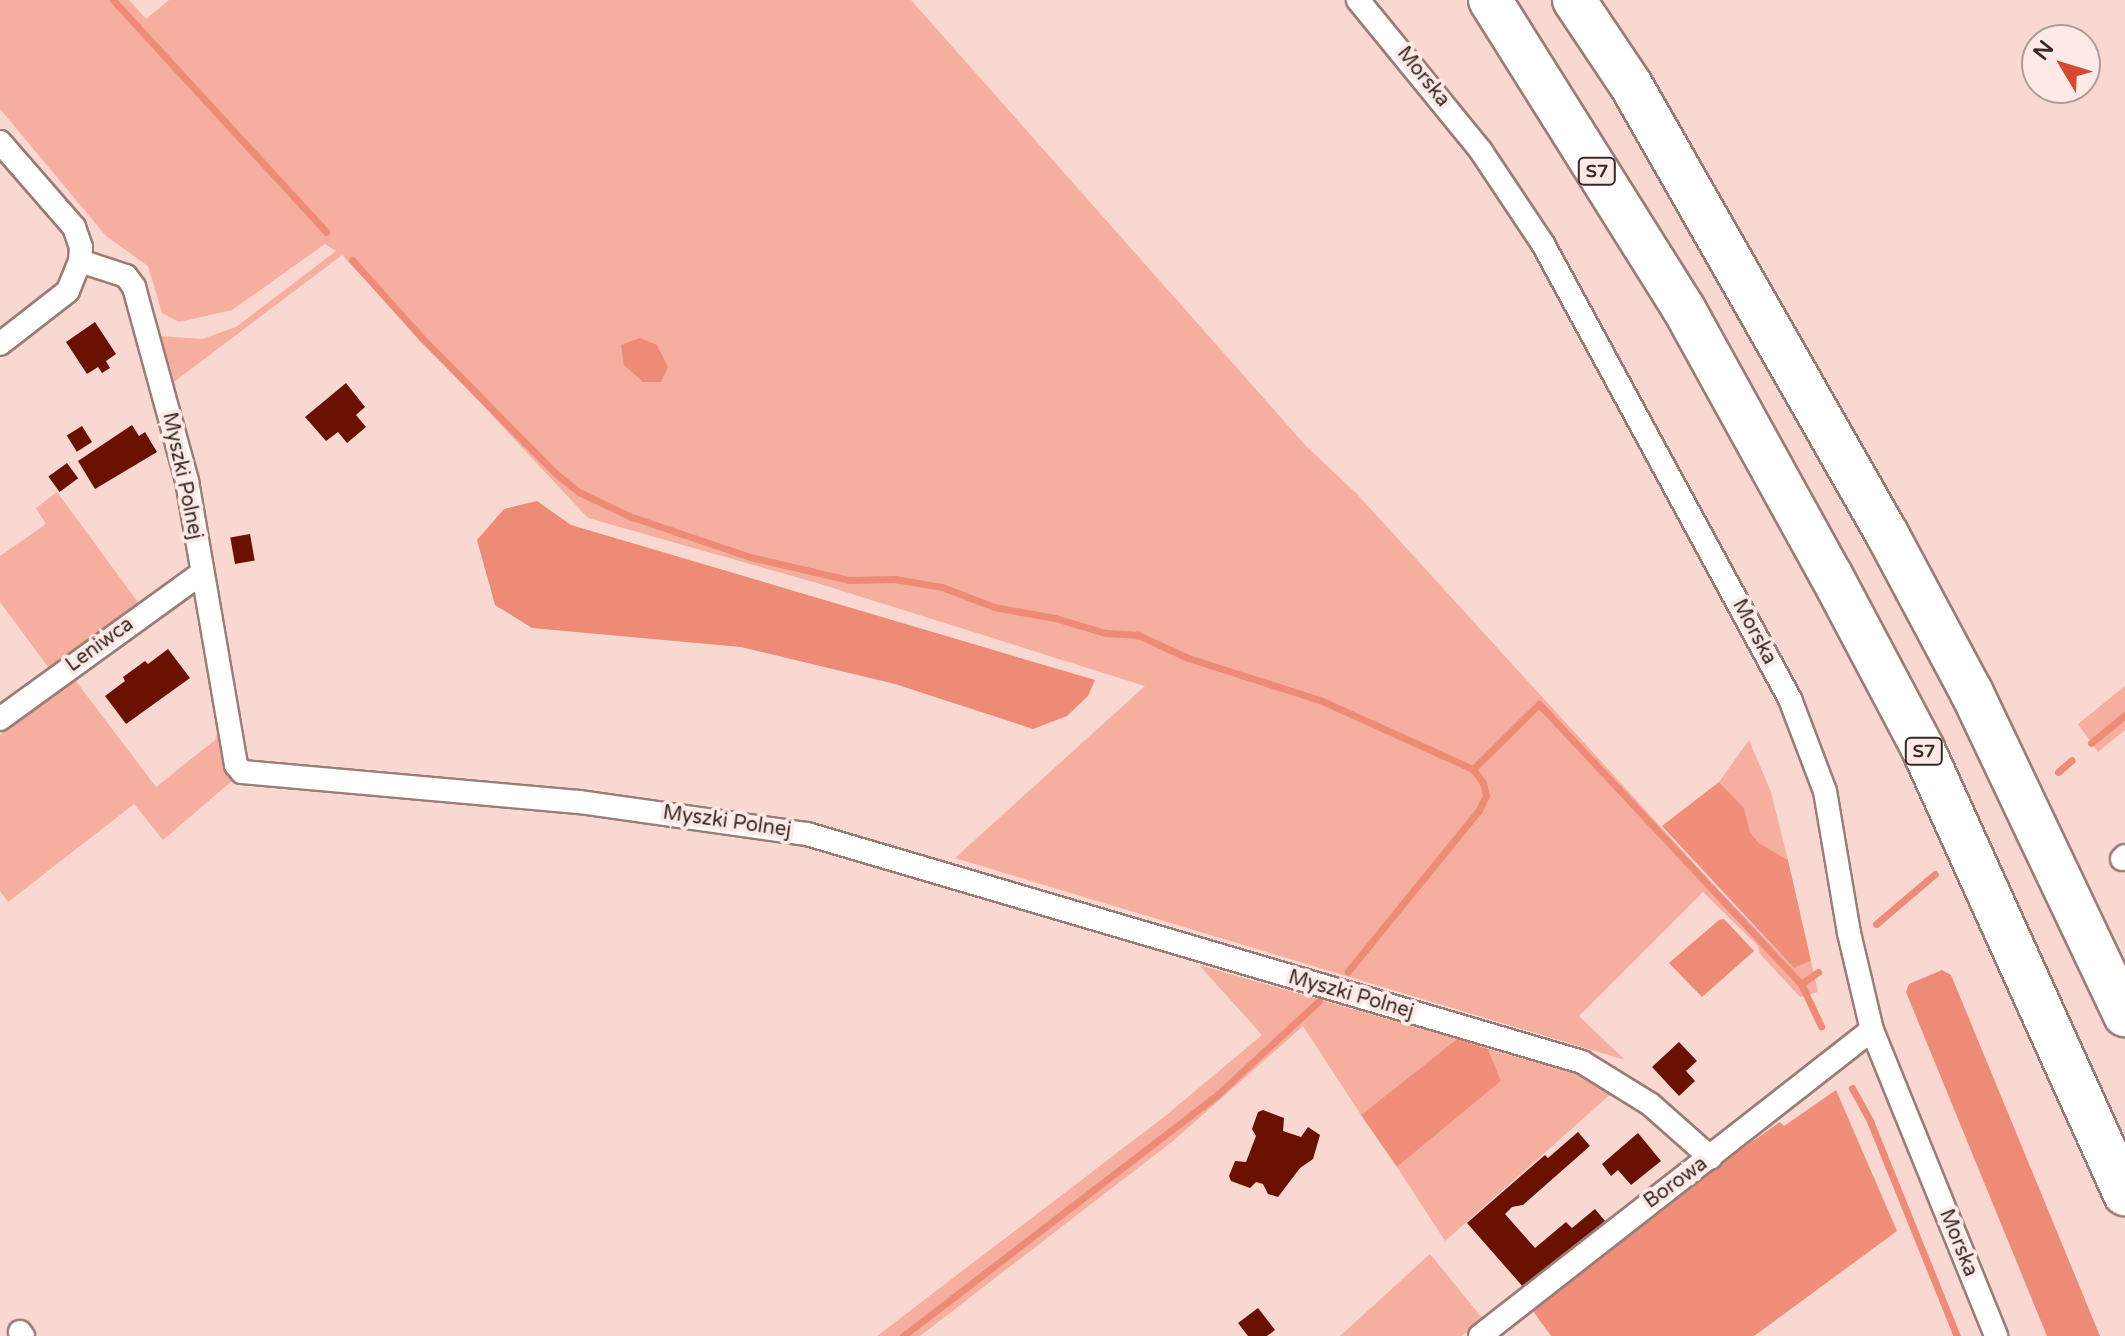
<!DOCTYPE html>
<style>
body{margin:0}
#map{position:relative;width:2125px;height:1336px;overflow:hidden;background:#f9d8d1;font-family:"Varela Round",sans-serif}
div>[style]{position:absolute}
.green>*{inset:0;background:#f6ae9f}
.forest>*{inset:0;background:#f08e7a}
.water>*{inset:0;background:#ed8b77}
.stream>*{height:7px;margin:-3.5px;padding:0 3.5px;transform-origin:3.5px;border-radius:3.5px;background:#ed8b77}
.building>*{inset:0;background:#6a1102;transform-origin:0 0}
.roads{filter:drop-shadow(2px 0 #9a7d77) drop-shadow(-2px 0 #9a7d77) drop-shadow(0 2px #9a7d77) drop-shadow(0 -2px #9a7d77)}
.minor>*{height:22px;margin:-11px;padding:0 11px;transform-origin:11px;border-radius:11px;background:#fff}
.motorway>*{height:42px;margin:-21px;padding:0 21px;transform-origin:21px;border-radius:21px;background:#fff}
span{translate:-50% -50%;white-space:nowrap;text-align:center;line-height:1.15;-webkit-text-stroke:8px #fde9e5;paint-order:stroke}
.shield-label span{padding:2px 6px;background:#fde9e5;border:2px solid;border-radius:6px;-webkit-text-stroke-width:0}
.shield-label{font-size:18px;color:#362a27;font-weight:700}
.street-label{font-size:20px;color:#362a27}
.north{position:absolute;left:2021px;top:24px;width:80px;height:80px;box-sizing:border-box;background:#fde9e5;border:2px solid #ad9d99;border-radius:50%;rotate:308deg;font-size:22px;font-weight:700;line-height:32px;text-align:center;color:#362a27}
.north::after{content:'';display:block;margin:auto;width:28px;height:36px;background:#d54a31;clip-path:polygon(50% 0,100% 100%,50% 72%,0 100%)}
</style>
<div id="map">
<div class="green">
<div style="clip-path:polygon(0 0,129px 0,146px 19px,169px 0,911px 0,1306px 446px,1357px 494px,1712px 883px,1794px 968px,1811px 961px,1818px 992px,1800px 997px,1760px 954px,1758px 946px,1703px 892px,1579px 1016px,1625px 1060px,955px 858px,1145px 686px,817px 583px,588px 518px,342px 255px,174px 382px,160px 336px,202px 339px,236px 327px,336px 251px,325px 244px,232px 310px,179px 322px,162px 313px,148px 266px,106px 236px,0 109px)"></div>
<div style="clip-path:polygon(57px 492px,140px 605px,51px 671px,0 602px,0 556px,46px 524px,36px 508px)"></div>
<div style="clip-path:polygon(75px 680px,156px 787px,215px 740px,222px 724px,233px 780px,163px 840px,134px 804px,8px 902px,0 891px,0 735px)"></div>
<div style="clip-path:polygon(2125px 686px,2125px 730px,2098px 752px,2078px 724px)"></div>
<div style="clip-path:polygon(1749px 740px,1771px 792px,1788px 860px,1759px 843px,1750px 832px,1744px 808px,1719px 782px)"></div>
<div style="clip-path:polygon(1199px 965px,1457px 1039px,1361px 1115px,1303px 1026px,1173px 1141px,920px 1336px,877px 1336px,1164px 1117px,1262px 1035px)"></div>
<div style="clip-path:polygon(1488px 1049px,1594px 1079px,1612px 1093px,1445px 1241px,1397px 1167px,1501px 1081px)"></div>
<div style="clip-path:polygon(1430px 1254px,1483px 1319px,1462px 1336px,1340px 1336px)"></div>
</div>
<div class="forest">
<div style="clip-path:polygon(1719px 782px,1744px 808px,1750px 832px,1759px 843px,1788px 860px,1811px 961px,1794px 968px,1662px 826px)"></div>
<div style="clip-path:polygon(1457px 1039px,1488px 1049px,1501px 1081px,1397px 1167px,1361px 1115px)"></div>
<div style="clip-path:polygon(1836px 1090px,1897px 1231px,1754px 1336px,1551px 1336px,1530px 1307px,1636px 1223px,1780px 1122px,1784px 1126px)"></div>
</div>
<div class="water">
<div style="clip-path:polygon(640px 338px,657px 345px,668px 367px,661px 382px,643px 382px,624px 365px,621px 345px)"></div>
<div style="clip-path:polygon(537px 501px,571px 525px,1095px 680px,1088px 696px,1067px 716px,1033px 729px,895px 684px,741px 647px,532px 628px,495px 605px,477px 540px,504px 509px)"></div>
<div style="clip-path:polygon(1724px 919px,1754px 951px,1702px 997px,1669px 963px,1719px 920px)"></div>
<div style="clip-path:polygon(1942px 970px,1951px 975px,2100px 1336px,2047px 1336px,1906px 992px,1909px 984px)"></div>
</div>
<div class="stream">
<div style="left:113px;top:0;width:315px;rotate:47.4deg"></div>
<div style="left:352px;top:260px;width:106px;rotate:48.1deg"></div>
<div style="left:423px;top:339px;width:187px;rotate:45.4deg"></div>
<div style="left:554px;top:472px;width:32px;rotate:39deg"></div>
<div style="left:579px;top:492px;width:55px;rotate:25.6deg"></div>
<div style="left:629px;top:516px;width:128px;rotate:18.7deg"></div>
<div style="left:750px;top:557px;width:102px;rotate:13.1deg"></div>
<div style="left:849px;top:580px;width:46px;rotate:-1.2deg"></div>
<div style="left:895px;top:579px;width:48px;rotate:9.7deg"></div>
<div style="left:942px;top:587px;width:56px;rotate:21deg"></div>
<div style="left:994px;top:607px;width:62px;rotate:10.2deg"></div>
<div style="left:1055px;top:618px;width:52px;rotate:16.7deg"></div>
<div style="left:1105px;top:633px;width:33px;rotate:3deg"></div>
<div style="left:1138px;top:635px;width:55px;rotate:24.7deg"></div>
<div style="left:1188px;top:658px;width:139px;rotate:17.7deg"></div>
<div style="left:1320px;top:700px;width:168px;rotate:24.3deg"></div>
<div style="left:1473px;top:769px;width:17px;rotate:54deg"></div>
<div style="left:1483px;top:783px;width:13px;rotate:77deg"></div>
<div style="left:1486px;top:796px;width:16px;rotate:117deg"></div>
<div style="left:1479px;top:810px;width:208px;rotate:129.1deg"></div>
<div style="left:2091px;top:743px;width:44px;rotate:-39.5deg"></div>
<div style="left:1473px;top:769px;width:93px;rotate:-44.6deg"></div>
<div style="left:1539px;top:704px;width:383px;rotate:46.9deg"></div>
<div style="left:1801px;top:984px;width:21px;rotate:-35deg"></div>
<div style="left:2058px;top:772px;width:18px;rotate:-41deg"></div>
<div style="left:1876px;top:924px;width:77px;rotate:-40.3deg"></div>
<div style="left:1801px;top:984px;width:47px;rotate:64.5deg"></div>
<div style="left:1852px;top:1088px;width:38px;rotate:61deg"></div>
<div style="left:1870px;top:1121px;width:232px;rotate:68deg"></div>
<div style="left:903px;top:1336px;width:396px;rotate:-37.5deg"></div>
<div style="left:1217px;top:1095px;width:139px;rotate:-42.7deg"></div>
</div>
<div class="building">
<div style="clip-path:polygon(95px 322px,116px 354px,106px 361px,110px 368px,102px 373px,98px 367px,87px 374px,66px 342px)"></div>
<div style="clip-path:polygon(346px 383px,365px 407px,356px 415px,366px 427px,347px 443px,338px 432px,326px 441px,305px 417px)"></div>
<div style="clip-path:polygon(132px 425px,139px 436px,145px 432px,157px 452px,95px 489px,78px 461px)"></div>
<div style="left:82px;top:426px;width:19px;height:18px;rotate:58deg"></div>
<div style="left:67px;top:463px;width:19px;height:23px;rotate:54deg"></div>
<div style="left:250px;top:534px;width:27px;height:20px;rotate:80deg"></div>
<div style="clip-path:polygon(168px 649px,190px 678px,126px 724px,105px 696px,125px 681px,123px 677px,145px 661px,148px 664px)"></div>
<div style="clip-path:polygon(1679px 1042px,1697px 1061px,1686px 1071px,1695px 1081px,1679px 1096px,1652px 1067px)"></div>
<div style="clip-path:polygon(1263px 1110px,1284px 1118px,1283px 1131px,1301px 1137px,1308px 1127px,1320px 1135px,1313px 1159px,1300px 1168px,1278px 1197px,1268px 1194px,1263px 1184px,1256px 1182px,1250px 1188px,1231px 1181px,1229px 1176px,1235px 1161px,1246px 1162px,1256px 1136px,1252px 1129px,1258px 1112px)"></div>
<div style="clip-path:polygon(1578px 1132px,1590px 1146px,1523px 1205px,1512px 1207px,1505px 1214px,1535px 1248px,1566px 1222px,1572px 1228px,1595px 1209px,1605px 1221px,1524px 1288px,1467px 1223px,1545px 1155px,1548px 1158px)"></div>
<div style="clip-path:polygon(1638px 1133px,1661px 1161px,1631px 1185px,1618px 1170px,1611px 1176px,1602px 1164px)"></div>
<div style="clip-path:polygon(1258px 1308px,1275px 1330px,1267px 1336px,1248px 1336px,1238px 1323px)"></div>
</div>
<div class="roads">
<div class="minor">
<div style="left:1358px;top:0;width:195px;rotate:50.8deg"></div>
<div style="left:1481px;top:151px;width:112px;rotate:56.3deg"></div>
<div style="left:1543px;top:244px;width:518px;rotate:61.5deg"></div>
<div style="left:1790px;top:699px;width:98px;rotate:69.2deg"></div>
<div style="left:1825px;top:791px;width:144px;rotate:80.4deg"></div>
<div style="left:1849px;top:933px;width:100px;rotate:76.7deg"></div>
<div style="left:1872px;top:1030px;width:330px;rotate:67.9deg"></div>
<div style="left:0;top:142px;width:113px;rotate:49deg"></div>
<div style="left:74px;top:227px;width:21px;rotate:71deg"></div>
<div style="left:81px;top:247px;width:14px;rotate:94deg"></div>
<div style="left:80px;top:261px;width:32px;rotate:112deg"></div>
<div style="left:68px;top:291px;width:86px;rotate:142.1deg"></div>
<div style="left:80px;top:261px;width:48px;rotate:18.1deg"></div>
<div style="left:126px;top:276px;width:14px;rotate:54deg"></div>
<div style="left:134px;top:287px;width:201px;rotate:74.7deg"></div>
<div style="left:187px;top:481px;width:288px;rotate:80.2deg"></div>
<div style="left:236px;top:765px;width:9px;rotate:49deg"></div>
<div style="left:242px;top:772px;width:338px;rotate:5.1deg"></div>
<div style="left:579px;top:802px;width:230px;rotate:8deg"></div>
<div style="left:807px;top:834px;width:808px;rotate:16.39deg"></div>
<div style="left:1582px;top:1062px;width:80px;rotate:31.7deg"></div>
<div style="left:1650px;top:1104px;width:81px;rotate:41.5deg"></div>
<div style="left:0;top:719px;width:249px;rotate:-35.9deg"></div>
<div style="left:2122px;top:859px;width:4px;rotate:-45deg"></div>
<div style="left:20px;top:1332px;width:5px;rotate:53deg"></div>
<div style="left:1480px;top:1336px;width:497px;rotate:-38deg"></div>
</div>
<div class="motorway">
<div style="left:1490px;top:0;width:365px;rotate:57.9deg"></div>
<div style="left:1684px;top:309px;width:304px;rotate:61.1deg"></div>
<div style="left:1831px;top:575px;width:197px;rotate:62.1deg"></div>
<div style="left:1923px;top:749px;width:489px;rotate:65.6deg"></div>
<div style="left:1574px;top:0;width:102px;rotate:56.2deg"></div>
<div style="left:1631px;top:85px;width:517px;rotate:60.31deg"></div>
<div style="left:1887px;top:534px;width:178px;rotate:61.9deg"></div>
<div style="left:1971px;top:691px;width:359px;rotate:64.6deg"></div>
</div>
</div>
<div class="shield-label">
<span style="left:1597px;top:171px">S7</span>
<span style="left:1924px;top:751px">S7</span>
</div>
<div class="street-label">
<span style="left:1423px;top:77px;rotate:51deg">Morska</span>
<span style="left:182px;top:476px;rotate:78deg">Myszki Polnej</span>
<span style="left:1754px;top:632px;rotate:62deg">Morska</span>
<span style="left:100px;top:645px;rotate:-36deg">Leniwca</span>
<span style="left:727px;top:822px;rotate:8deg">Myszki Polnej</span>
<span style="left:1351px;top:995px;rotate:16deg">Myszki Polnej</span>
<span style="left:1676px;top:1183px;rotate:-36deg">Borowa</span>
<span style="left:1958px;top:1243px;rotate:68deg">Morska</span>
</div>
<div class="north">N</div>
</div>
